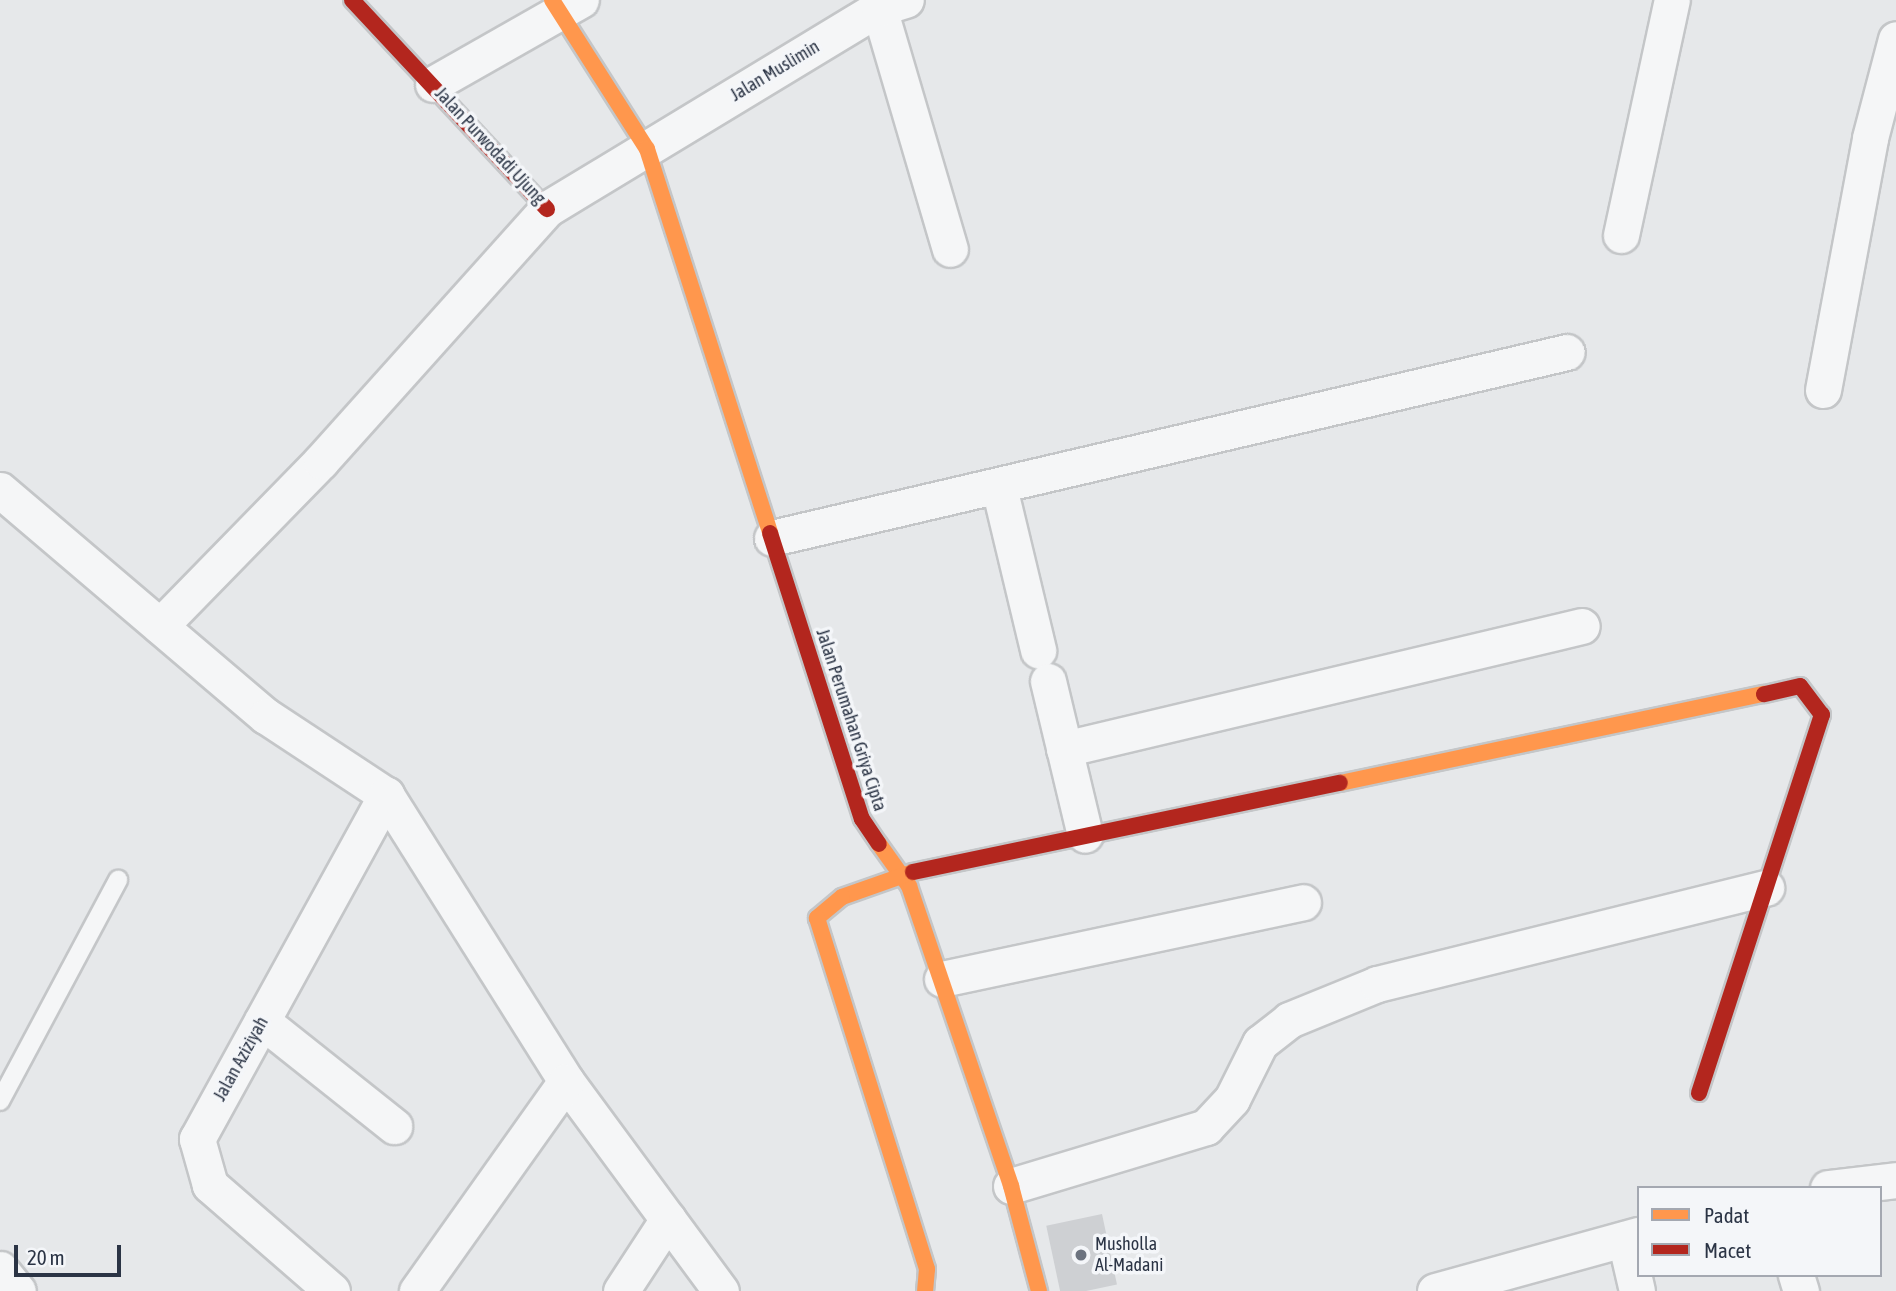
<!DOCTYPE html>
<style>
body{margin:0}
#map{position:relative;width:1896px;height:1291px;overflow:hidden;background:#e6e8ea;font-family:"Asap Condensed",sans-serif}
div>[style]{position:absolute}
.building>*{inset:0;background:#ced0d3;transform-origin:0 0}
.roads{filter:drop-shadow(2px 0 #c4c6c8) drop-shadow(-2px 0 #c4c6c8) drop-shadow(0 2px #c4c6c8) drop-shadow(0 -2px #c4c6c8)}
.lane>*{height:18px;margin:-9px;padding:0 9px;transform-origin:9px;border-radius:9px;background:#f5f6f7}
.street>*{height:35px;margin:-17.5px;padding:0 17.5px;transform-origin:17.5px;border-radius:17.5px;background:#f5f6f7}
.slow>*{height:16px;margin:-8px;padding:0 8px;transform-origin:8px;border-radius:8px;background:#ff974d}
.jam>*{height:16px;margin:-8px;padding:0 8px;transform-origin:8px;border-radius:8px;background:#b3261e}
.dots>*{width:19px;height:19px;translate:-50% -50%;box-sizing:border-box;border:4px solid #f4f6f9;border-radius:50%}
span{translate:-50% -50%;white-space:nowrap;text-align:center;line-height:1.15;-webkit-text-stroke:7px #f4f6f9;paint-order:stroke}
.street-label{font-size:18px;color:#2b3445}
.poi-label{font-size:18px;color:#2b3445}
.left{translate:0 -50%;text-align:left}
.legend{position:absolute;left:1637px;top:1186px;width:245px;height:91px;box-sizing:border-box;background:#f4f6f9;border:2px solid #a4a8b1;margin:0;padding:9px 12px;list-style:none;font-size:21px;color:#2b3445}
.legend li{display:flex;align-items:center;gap:14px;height:35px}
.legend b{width:35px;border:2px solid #a4a8b1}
.scale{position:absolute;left:14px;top:1245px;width:107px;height:32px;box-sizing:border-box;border:4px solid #2b3445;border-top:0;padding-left:9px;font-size:21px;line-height:24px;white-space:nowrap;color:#2b3445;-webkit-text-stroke:5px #f4f6f9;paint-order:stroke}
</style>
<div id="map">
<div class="building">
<div style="left:1102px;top:1214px;width:72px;height:57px;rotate:78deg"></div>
</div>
<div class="roads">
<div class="lane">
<div style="left:0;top:1101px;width:251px;rotate:-61.9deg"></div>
</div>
<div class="street">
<div style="left:879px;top:8px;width:251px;rotate:73.6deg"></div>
<div style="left:433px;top:84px;width:170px;rotate:-29.6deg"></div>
<div style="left:1621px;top:235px;width:240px;rotate:-77.8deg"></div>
<div style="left:1823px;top:390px;width:256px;rotate:-79.4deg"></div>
<div style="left:1870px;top:138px;width:102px;rotate:-75.3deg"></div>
<div style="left:999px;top:487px;width:168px;rotate:76.5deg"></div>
<div style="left:0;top:490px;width:349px;rotate:40.4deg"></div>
<div style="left:266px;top:716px;width:144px;rotate:33.4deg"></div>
<div style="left:386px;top:795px;width:338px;rotate:57.8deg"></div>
<div style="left:566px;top:1081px;width:261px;rotate:53.6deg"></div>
<div style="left:772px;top:538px;width:816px;rotate:-13.17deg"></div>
<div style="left:160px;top:626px;width:231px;rotate:-45.7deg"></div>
<div style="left:321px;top:461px;width:338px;rotate:-48.1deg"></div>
<div style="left:547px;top:209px;width:388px;rotate:-31.2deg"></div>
<div style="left:879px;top:8px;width:28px;rotate:-17deg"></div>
<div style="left:1048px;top:681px;width:158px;rotate:76.5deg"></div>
<div style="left:1064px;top:749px;width:532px;rotate:-13.36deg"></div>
<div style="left:942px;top:979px;width:369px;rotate:-12deg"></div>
<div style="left:262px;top:1021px;width:169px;rotate:38.5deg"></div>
<div style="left:1011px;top:1186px;width:204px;rotate:-16.8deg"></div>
<div style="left:1206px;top:1127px;width:38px;rotate:-47deg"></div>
<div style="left:1232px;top:1099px;width:63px;rotate:-63.4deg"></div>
<div style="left:1260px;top:1043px;width:37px;rotate:-38deg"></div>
<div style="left:1289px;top:1020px;width:95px;rotate:-22.2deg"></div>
<div style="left:1377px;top:984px;width:401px;rotate:-13.9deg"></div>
<div style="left:1828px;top:1188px;width:68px;rotate:-6.7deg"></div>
<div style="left:1625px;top:1239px;width:53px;rotate:77deg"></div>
<div style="left:0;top:1269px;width:28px;rotate:51deg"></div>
<div style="left:1796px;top:1275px;width:17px;rotate:73deg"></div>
<div style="left:332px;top:1291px;width:162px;rotate:-139deg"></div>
<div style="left:210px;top:1185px;width:48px;rotate:-105.8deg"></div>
<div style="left:197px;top:1139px;width:393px;rotate:-61.2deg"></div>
<div style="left:417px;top:1291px;width:257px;rotate:-54.6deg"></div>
<div style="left:621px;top:1291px;width:86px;rotate:-56.9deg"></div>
<div style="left:1435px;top:1291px;width:212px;rotate:-15.4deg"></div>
</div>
<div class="slow">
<div style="left:552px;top:0;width:177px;rotate:57.5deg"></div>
<div style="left:647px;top:149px;width:403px;rotate:72.2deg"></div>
<div style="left:1340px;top:783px;width:433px;rotate:-11.9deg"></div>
<div style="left:879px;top:844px;width:52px;rotate:54.5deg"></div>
<div style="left:909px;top:886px;width:317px;rotate:71.2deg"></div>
<div style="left:1011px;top:1186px;width:109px;rotate:75.1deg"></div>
<div style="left:913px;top:872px;width:75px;rotate:160.6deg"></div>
<div style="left:842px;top:897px;width:33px;rotate:140deg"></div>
<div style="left:817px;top:918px;width:368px;rotate:72.6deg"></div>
<div style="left:927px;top:1269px;width:22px;rotate:95deg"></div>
</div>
<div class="jam">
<div style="left:352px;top:0;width:286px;rotate:47deg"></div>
<div style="left:770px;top:533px;width:300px;rotate:72.2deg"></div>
<div style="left:862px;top:819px;width:30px;rotate:56deg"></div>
<div style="left:913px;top:872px;width:436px;rotate:-11.8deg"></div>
<div style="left:1699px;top:1093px;width:398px;rotate:-72deg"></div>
<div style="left:1822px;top:715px;width:36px;rotate:-127deg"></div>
<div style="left:1800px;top:686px;width:37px;rotate:167deg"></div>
</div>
</div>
<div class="dots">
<div style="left:1081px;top:1255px;background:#6c737f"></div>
</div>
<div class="street-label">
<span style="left:775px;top:71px;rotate:-31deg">Jalan Muslimin</span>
<span style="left:490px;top:146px;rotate:47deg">Jalan Purwodadi Ujung</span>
<span style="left:851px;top:720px;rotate:72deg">Jalan Perumahan Griya Cipta</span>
<span style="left:241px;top:1059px;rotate:-61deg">Jalan Aziziyah</span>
</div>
<div class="poi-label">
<span class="left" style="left:1095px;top:1255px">Musholla<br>Al-Madani</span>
</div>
<ul class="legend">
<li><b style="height:9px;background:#ff974d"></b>Padat</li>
<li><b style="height:9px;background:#b3261e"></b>Macet</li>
</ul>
<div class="scale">20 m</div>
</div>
